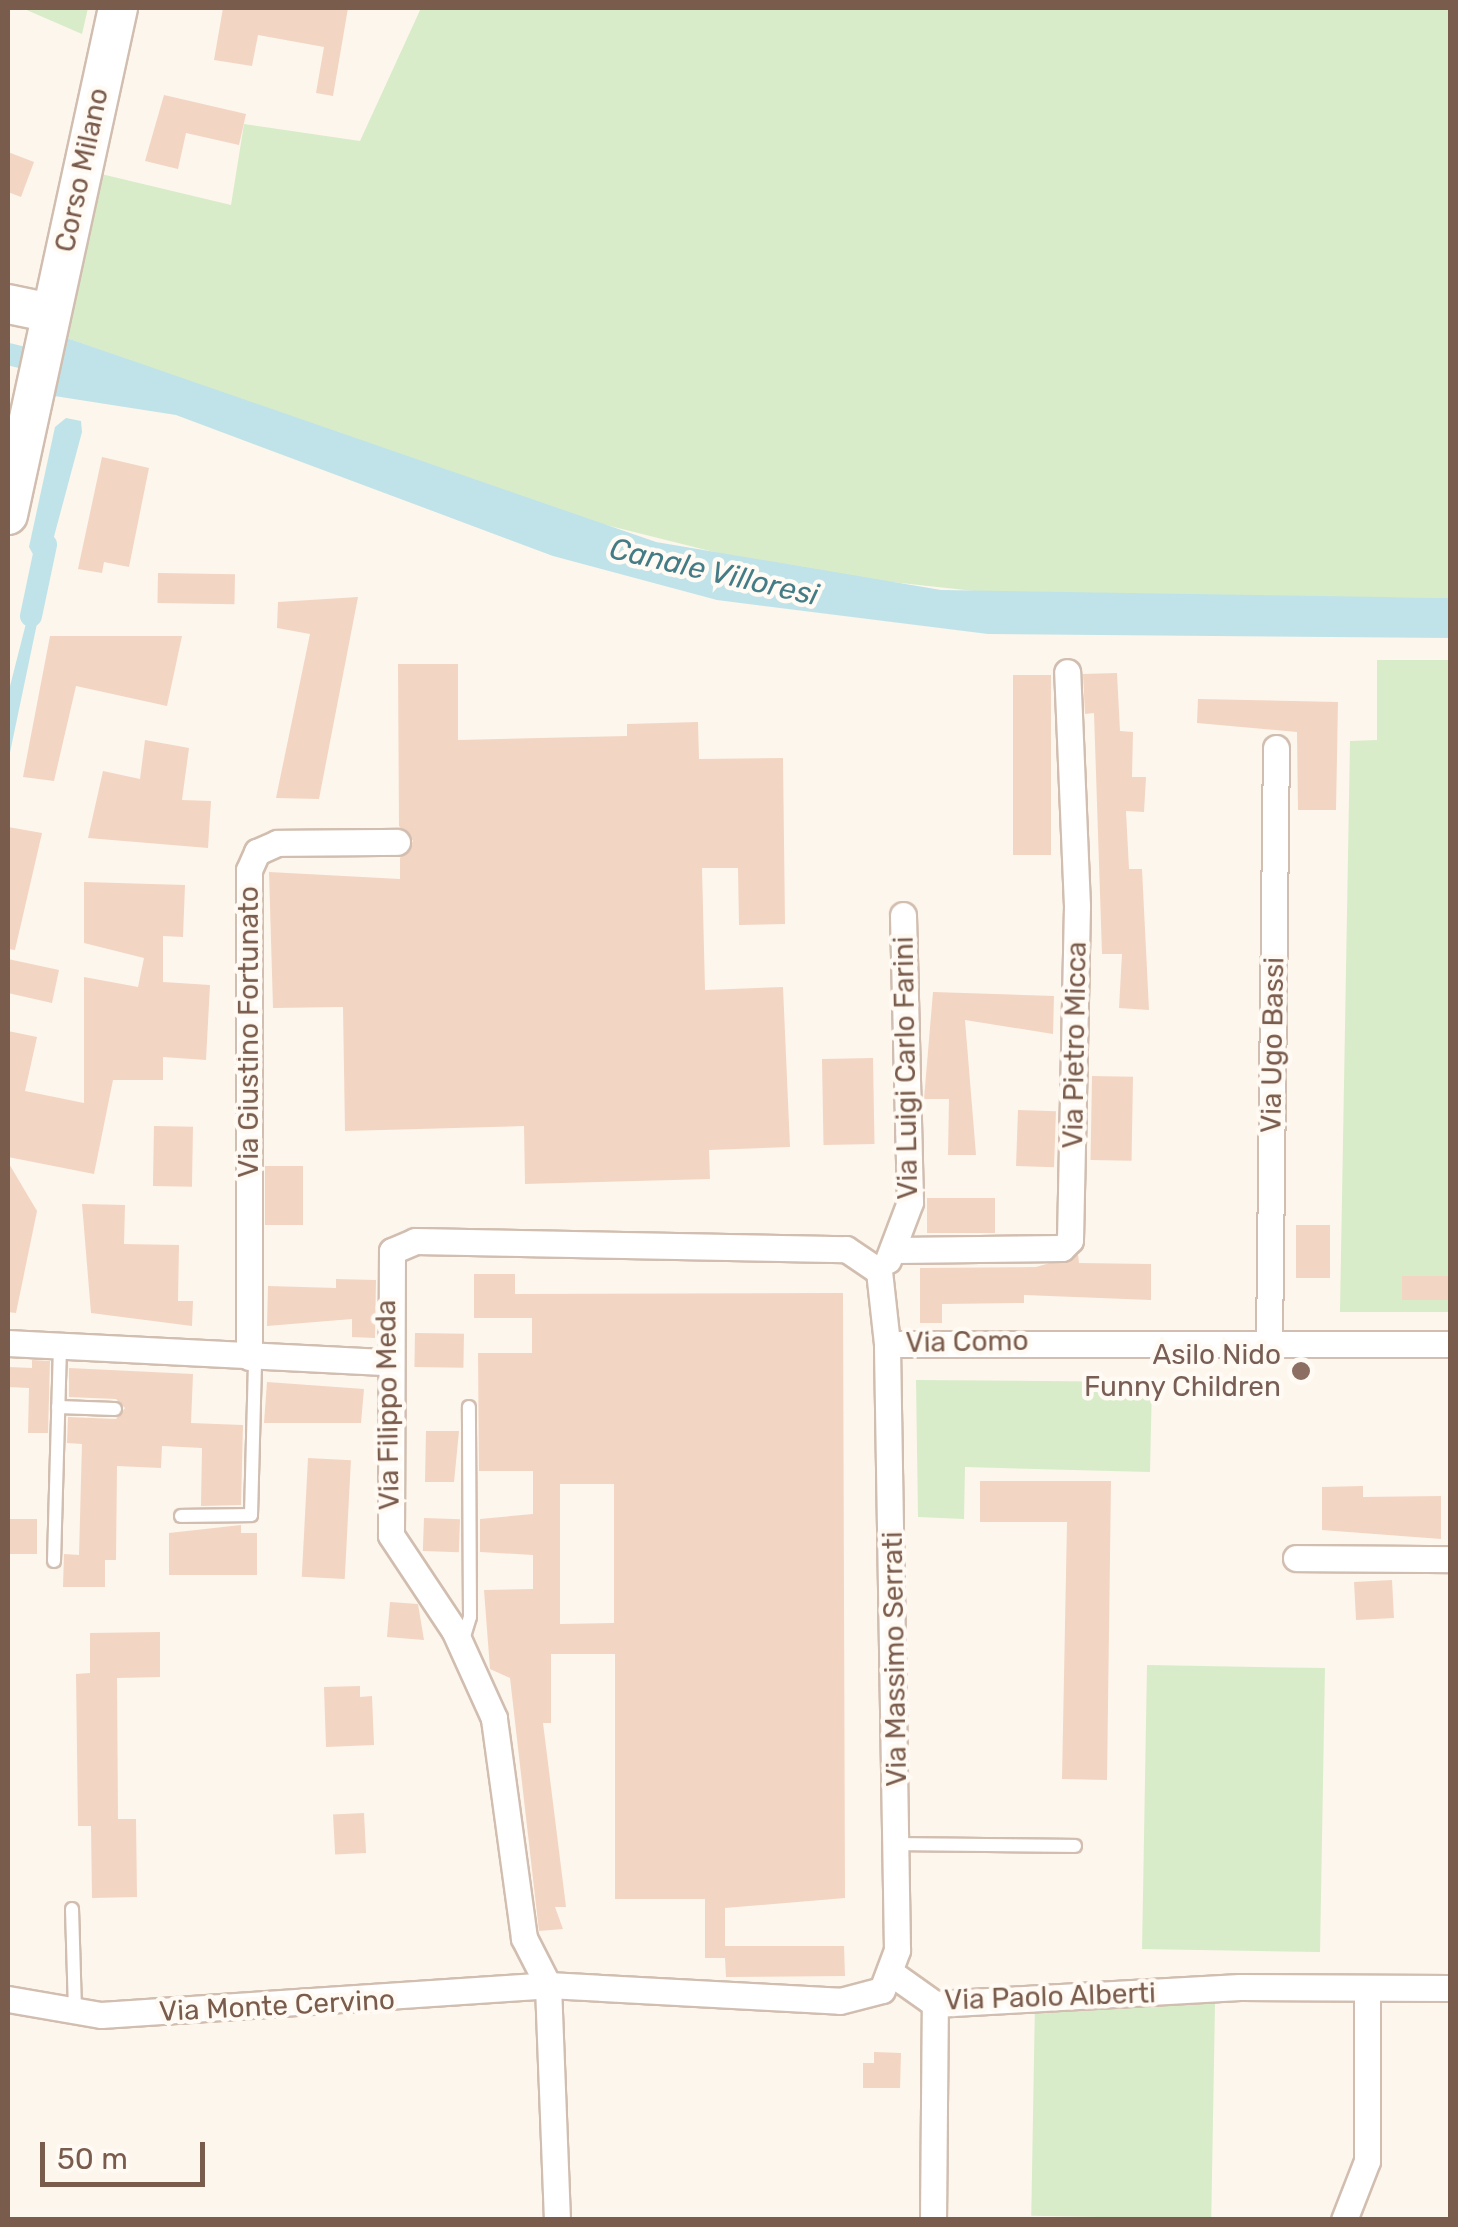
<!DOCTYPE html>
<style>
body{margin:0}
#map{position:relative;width:1458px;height:2227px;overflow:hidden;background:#fdf6ec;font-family:Rubik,sans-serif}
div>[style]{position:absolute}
.green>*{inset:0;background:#d8ecc9;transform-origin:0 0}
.water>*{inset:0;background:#bfe3e8}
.canal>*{height:22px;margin:-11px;padding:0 11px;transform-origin:11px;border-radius:11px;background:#bfe3e8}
.building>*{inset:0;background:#f3d5c3;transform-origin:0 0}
.roads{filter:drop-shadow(2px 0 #d1beb0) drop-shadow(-2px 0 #d1beb0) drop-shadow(0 2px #d1beb0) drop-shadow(0 -2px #d1beb0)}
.lane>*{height:12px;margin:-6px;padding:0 6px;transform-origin:6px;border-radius:6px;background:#fff}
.street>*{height:25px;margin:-12.5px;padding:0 12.5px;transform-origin:12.5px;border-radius:12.5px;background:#fff}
.secondary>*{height:38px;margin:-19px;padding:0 19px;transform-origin:19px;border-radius:19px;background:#fff}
.dots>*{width:28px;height:28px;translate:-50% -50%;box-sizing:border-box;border:5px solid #fffaf3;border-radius:50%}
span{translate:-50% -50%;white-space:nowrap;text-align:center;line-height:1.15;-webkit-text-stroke:9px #fffaf3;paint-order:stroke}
.street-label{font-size:28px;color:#7a5c4d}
.education-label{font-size:28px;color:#785e54}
.right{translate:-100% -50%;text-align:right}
.water-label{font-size:30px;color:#437c86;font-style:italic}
.frame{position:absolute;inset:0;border:10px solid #7a5c4d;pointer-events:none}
.scale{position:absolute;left:40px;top:2142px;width:165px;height:45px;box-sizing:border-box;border:5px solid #7a5c4d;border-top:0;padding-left:12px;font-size:30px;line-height:35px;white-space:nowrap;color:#7a5c4d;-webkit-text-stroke:8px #fffaf3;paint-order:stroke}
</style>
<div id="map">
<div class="green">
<div style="clip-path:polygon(22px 8px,88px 8px,82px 34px)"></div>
<div style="clip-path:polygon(421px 8px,1450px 8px,1450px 598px,1002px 594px,790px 571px,570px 516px,61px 336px,97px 173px,231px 205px,244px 124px,360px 141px)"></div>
<div style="clip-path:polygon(1377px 660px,1450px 660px,1450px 1312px,1340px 1312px,1350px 741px,1377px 740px)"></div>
<div style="clip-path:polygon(916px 1380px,1152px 1382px,1150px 1472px,965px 1467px,964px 1519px,918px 1517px)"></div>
<div style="left:1147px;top:1665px;width:178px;height:284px;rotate:1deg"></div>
<div style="left:1215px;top:2003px;width:216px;height:180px;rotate:91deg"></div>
</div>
<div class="water">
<div style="clip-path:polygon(61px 336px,656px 542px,941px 590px,1450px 598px,1450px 638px,988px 634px,717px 600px,553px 556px,176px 415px,48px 395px)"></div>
<div style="clip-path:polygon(66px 418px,81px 421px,82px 432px,44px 574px,29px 547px,55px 427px)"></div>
<div style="clip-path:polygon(35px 588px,39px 614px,8px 762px,8px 694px)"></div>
</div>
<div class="canal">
<div style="left:8px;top:354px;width:46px;rotate:13.7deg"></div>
<div style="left:31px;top:616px;width:73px;rotate:-78.1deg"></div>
</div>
<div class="building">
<div style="clip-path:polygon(223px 8px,348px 8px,333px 96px,316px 93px,324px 47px,258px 35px,252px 66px,214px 60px)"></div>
<div style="clip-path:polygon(164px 95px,246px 114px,239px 145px,186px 133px,178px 169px,145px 161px)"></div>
<div style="clip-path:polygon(8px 152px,34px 162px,21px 197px,8px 192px)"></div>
<div style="clip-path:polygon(102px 457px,149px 468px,129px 567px,104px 562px,102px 573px,78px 569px)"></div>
<div style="left:158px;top:573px;width:77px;height:30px;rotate:1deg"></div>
<div style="clip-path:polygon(358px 597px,319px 799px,276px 798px,310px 634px,277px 628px,278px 602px)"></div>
<div style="clip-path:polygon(50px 636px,182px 636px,167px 706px,76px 686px,54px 781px,23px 777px)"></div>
<div style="clip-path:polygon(398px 664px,458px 664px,458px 740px,627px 736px,627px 724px,698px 722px,699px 759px,783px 758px,785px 924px,739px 925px,738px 868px,702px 868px,705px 990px,783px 987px,790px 1147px,709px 1150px,710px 1179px,525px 1184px,524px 1126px,345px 1131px,343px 1007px,273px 1008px,269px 872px,400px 879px,400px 858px,413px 841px,399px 826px)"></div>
<div style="clip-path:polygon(1117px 673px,1120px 731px,1133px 732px,1132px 777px,1146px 777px,1144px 812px,1126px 811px,1129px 869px,1142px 869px,1149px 1010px,1119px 1008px,1122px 954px,1102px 954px,1094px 713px,1085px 714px,1083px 674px)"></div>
<div style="left:1051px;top:675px;width:180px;height:38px;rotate:90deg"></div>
<div style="clip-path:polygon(1198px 699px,1338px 702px,1336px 810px,1298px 810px,1297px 732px,1197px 723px)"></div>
<div style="clip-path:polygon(145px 740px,189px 748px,182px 800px,211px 801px,208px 848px,88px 838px,103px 771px,140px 779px)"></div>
<div style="clip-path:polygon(8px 827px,42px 833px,15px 950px,8px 949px)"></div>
<div style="clip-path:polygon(84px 882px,185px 885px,183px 937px,163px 936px,163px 982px,210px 985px,206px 1060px,163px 1057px,163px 1080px,113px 1080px,94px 1174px,8px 1157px,8px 1031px,37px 1037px,25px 1091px,84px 1103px,84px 977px,138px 987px,144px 958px,84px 943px)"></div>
<div style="clip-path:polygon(8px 959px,59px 970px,52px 1003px,8px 993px)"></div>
<div style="clip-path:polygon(933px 992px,1054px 996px,1053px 1034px,965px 1020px,976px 1155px,948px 1155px,949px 1099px,924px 1099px)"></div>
<div style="left:873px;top:1058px;width:86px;height:51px;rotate:89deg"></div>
<div style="left:1092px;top:1076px;width:41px;height:84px;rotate:1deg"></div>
<div style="left:1018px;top:1110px;width:38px;height:56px;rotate:2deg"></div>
<div style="left:154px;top:1126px;width:39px;height:60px;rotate:1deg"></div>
<div style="clip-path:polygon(8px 1162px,37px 1211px,16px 1313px,8px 1312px)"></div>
<div style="left:265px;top:1166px;width:38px;height:59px"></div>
<div style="left:995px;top:1198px;width:35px;height:68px;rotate:90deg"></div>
<div style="clip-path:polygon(82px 1204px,125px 1205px,124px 1244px,179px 1245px,178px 1301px,193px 1301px,192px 1326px,91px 1313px)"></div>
<div style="left:1296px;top:1225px;width:34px;height:53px"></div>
<div style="clip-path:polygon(1078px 1255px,1079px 1263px,1151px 1264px,1151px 1300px,1024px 1295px,1024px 1303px,942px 1304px,942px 1323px,920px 1323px,920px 1268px,1036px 1267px)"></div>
<div style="clip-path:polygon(evenodd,474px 1274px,515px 1274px,515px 1294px,843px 1293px,845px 1898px,725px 1908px,725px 1946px,844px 1946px,845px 1976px,726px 1977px,725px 1958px,705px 1958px,705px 1899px,615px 1899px,615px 1654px,551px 1654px,551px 1723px,543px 1723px,566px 1907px,555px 1907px,563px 1929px,539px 1931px,510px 1678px,490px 1669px,484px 1590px,533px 1589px,533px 1555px,480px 1552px,480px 1519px,533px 1514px,533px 1471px,479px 1471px,478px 1353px,532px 1353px,532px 1318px,474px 1318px,474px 1274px,560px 1484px,614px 1484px,614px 1623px,560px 1624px,560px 1484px)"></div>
<div style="left:1402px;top:1276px;width:48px;height:24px"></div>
<div style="clip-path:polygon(336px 1279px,376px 1280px,375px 1338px,352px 1337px,352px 1319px,267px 1326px,268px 1286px,336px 1288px)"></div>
<div style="left:415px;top:1333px;width:49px;height:34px;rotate:1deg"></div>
<div style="clip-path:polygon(32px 1360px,50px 1361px,48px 1433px,28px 1433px,29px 1388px,8px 1387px,8px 1367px,32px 1368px)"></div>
<div style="clip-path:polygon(69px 1368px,193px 1374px,191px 1423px,243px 1425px,241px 1505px,201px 1506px,202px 1448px,162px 1446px,161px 1468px,117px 1466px,116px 1560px,105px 1560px,105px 1587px,63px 1587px,64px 1554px,79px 1555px,82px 1444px,67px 1443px,68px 1417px,116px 1419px,125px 1408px,116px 1399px,69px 1397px)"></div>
<div style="clip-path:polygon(267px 1382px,364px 1389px,361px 1423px,264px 1423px)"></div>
<div style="clip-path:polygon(426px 1431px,459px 1431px,454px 1482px,425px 1482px)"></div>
<div style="left:308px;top:1458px;width:43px;height:119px;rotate:3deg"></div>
<div style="clip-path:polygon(980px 1481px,1111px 1481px,1107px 1780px,1062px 1779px,1067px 1522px,980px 1522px)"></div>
<div style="clip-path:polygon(1363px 1486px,1363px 1497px,1441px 1496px,1441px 1539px,1322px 1530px,1322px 1487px)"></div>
<div style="left:424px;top:1518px;width:36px;height:33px;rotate:2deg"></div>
<div style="left:8px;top:1519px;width:29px;height:35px"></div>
<div style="clip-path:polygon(241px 1525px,241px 1533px,257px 1533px,257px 1575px,169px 1575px,169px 1533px)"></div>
<div style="left:1392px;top:1580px;width:38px;height:38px;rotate:87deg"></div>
<div style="clip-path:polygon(390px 1602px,418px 1604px,424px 1640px,387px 1637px)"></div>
<div style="clip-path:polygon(160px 1632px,160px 1677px,117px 1678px,118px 1819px,136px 1819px,137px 1897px,92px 1898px,91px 1826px,78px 1826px,76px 1674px,90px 1673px,90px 1633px)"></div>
<div style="clip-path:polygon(360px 1686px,360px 1697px,372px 1696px,374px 1745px,326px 1747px,324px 1687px)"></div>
<div style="left:364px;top:1813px;width:40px;height:31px;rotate:87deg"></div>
<div style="clip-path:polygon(874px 2052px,901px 2053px,900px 2088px,863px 2088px,863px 2063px,874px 2063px)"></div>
</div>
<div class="roads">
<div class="lane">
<div style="left:58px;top:1407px;width:57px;rotate:2deg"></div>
<div style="left:181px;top:1516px;width:70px;rotate:-0.8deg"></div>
<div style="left:251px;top:1515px;width:158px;rotate:-88.5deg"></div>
<div style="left:54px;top:1561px;width:215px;rotate:-88.4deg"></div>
<div style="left:462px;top:1643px;width:27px;rotate:-73deg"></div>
<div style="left:470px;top:1617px;width:210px;rotate:-90.3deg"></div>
<div style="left:897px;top:1844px;width:178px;rotate:0.6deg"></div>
<div style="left:72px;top:1909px;width:102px;rotate:88.3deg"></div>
</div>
<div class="street">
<div style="left:896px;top:1250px;width:166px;rotate:-0.7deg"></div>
<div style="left:1062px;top:1248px;width:11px;rotate:-45deg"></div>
<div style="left:1070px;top:1240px;width:334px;rotate:-88.8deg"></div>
<div style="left:1077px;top:906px;width:234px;rotate:-92.4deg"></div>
<div style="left:888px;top:1260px;width:62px;rotate:-69.2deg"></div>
<div style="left:910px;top:1202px;width:287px;rotate:-91.4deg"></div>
<div style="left:8px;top:1343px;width:378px;rotate:2.9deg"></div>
<div style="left:1269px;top:1343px;width:595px;rotate:-89.33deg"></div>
<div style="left:249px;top:1357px;width:487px;rotate:-90deg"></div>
<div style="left:249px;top:870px;width:20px;rotate:-66deg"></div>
<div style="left:257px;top:852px;width:22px;rotate:-24deg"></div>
<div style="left:277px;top:843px;width:120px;rotate:-0.5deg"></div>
<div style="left:1296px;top:1558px;width:154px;rotate:0.4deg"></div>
<div style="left:894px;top:1975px;width:50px;rotate:35.3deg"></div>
<div style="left:935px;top:2004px;width:305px;rotate:-3.2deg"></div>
<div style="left:1240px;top:1987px;width:210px;rotate:0.3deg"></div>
<div style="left:8px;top:1999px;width:94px;rotate:9.8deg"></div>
<div style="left:101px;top:2015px;width:448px;rotate:-3.8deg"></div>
<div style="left:548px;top:1985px;width:292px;rotate:3.1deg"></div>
<div style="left:840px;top:2001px;width:43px;rotate:-14.7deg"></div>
<div style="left:882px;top:1990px;width:43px;rotate:-69.4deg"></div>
<div style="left:897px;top:1950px;width:606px;rotate:-90.95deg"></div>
<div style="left:557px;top:2220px;width:235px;rotate:-92.2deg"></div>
<div style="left:548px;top:1985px;width:53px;rotate:-117.1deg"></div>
<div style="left:524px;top:1938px;width:222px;rotate:-97.8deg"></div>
<div style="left:494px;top:1718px;width:97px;rotate:-114.4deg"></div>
<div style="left:454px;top:1630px;width:114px;rotate:-123.6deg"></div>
<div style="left:391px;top:1535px;width:284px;rotate:-89.8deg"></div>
<div style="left:392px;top:1251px;width:25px;rotate:-23deg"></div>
<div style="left:415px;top:1241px;width:431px;rotate:1.1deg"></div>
<div style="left:846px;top:1249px;width:40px;rotate:34deg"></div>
<div style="left:879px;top:1271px;width:73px;rotate:83.7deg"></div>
<div style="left:887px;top:1344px;width:563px"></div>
<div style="left:933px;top:2220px;width:216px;rotate:-89.5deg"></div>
<div style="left:1344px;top:2220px;width:63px;rotate:-68.7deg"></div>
<div style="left:1367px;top:2161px;width:172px;rotate:-90deg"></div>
</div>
<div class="secondary">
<div style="left:8px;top:304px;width:44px;rotate:11.8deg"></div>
<div style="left:8px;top:515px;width:519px;rotate:-77.76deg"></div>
</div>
</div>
<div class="dots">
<div style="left:1301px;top:1371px;background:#8d6e63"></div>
</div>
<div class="street-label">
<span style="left:82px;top:170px;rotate:-78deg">Corso Milano</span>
<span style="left:249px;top:1032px;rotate:-90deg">Via Giustino Fortunato</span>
<span style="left:1075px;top:1045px;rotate:-89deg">Via Pietro Micca</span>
<span style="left:1273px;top:1045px;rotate:-89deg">Via Ugo Bassi</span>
<span style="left:906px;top:1068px;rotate:-91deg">Via Luigi Carlo Farini</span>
<span style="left:967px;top:1342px;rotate:-1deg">Via Como</span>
<span style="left:388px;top:1405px;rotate:-91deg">Via Filippo Meda</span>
<span style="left:895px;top:1659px;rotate:-91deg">Via Massimo Serrati</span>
<span style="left:1050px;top:1997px;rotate:-2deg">Via Paolo Alberti</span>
<span style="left:277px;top:2006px;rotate:-3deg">Via Monte Cervino</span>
</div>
<div class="education-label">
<span class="right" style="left:1281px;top:1371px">Asilo Nido<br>Funny Children</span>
</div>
<div class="water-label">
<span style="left:714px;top:572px;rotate:13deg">Canale Villoresi</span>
</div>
<div class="frame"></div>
<div class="scale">50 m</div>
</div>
